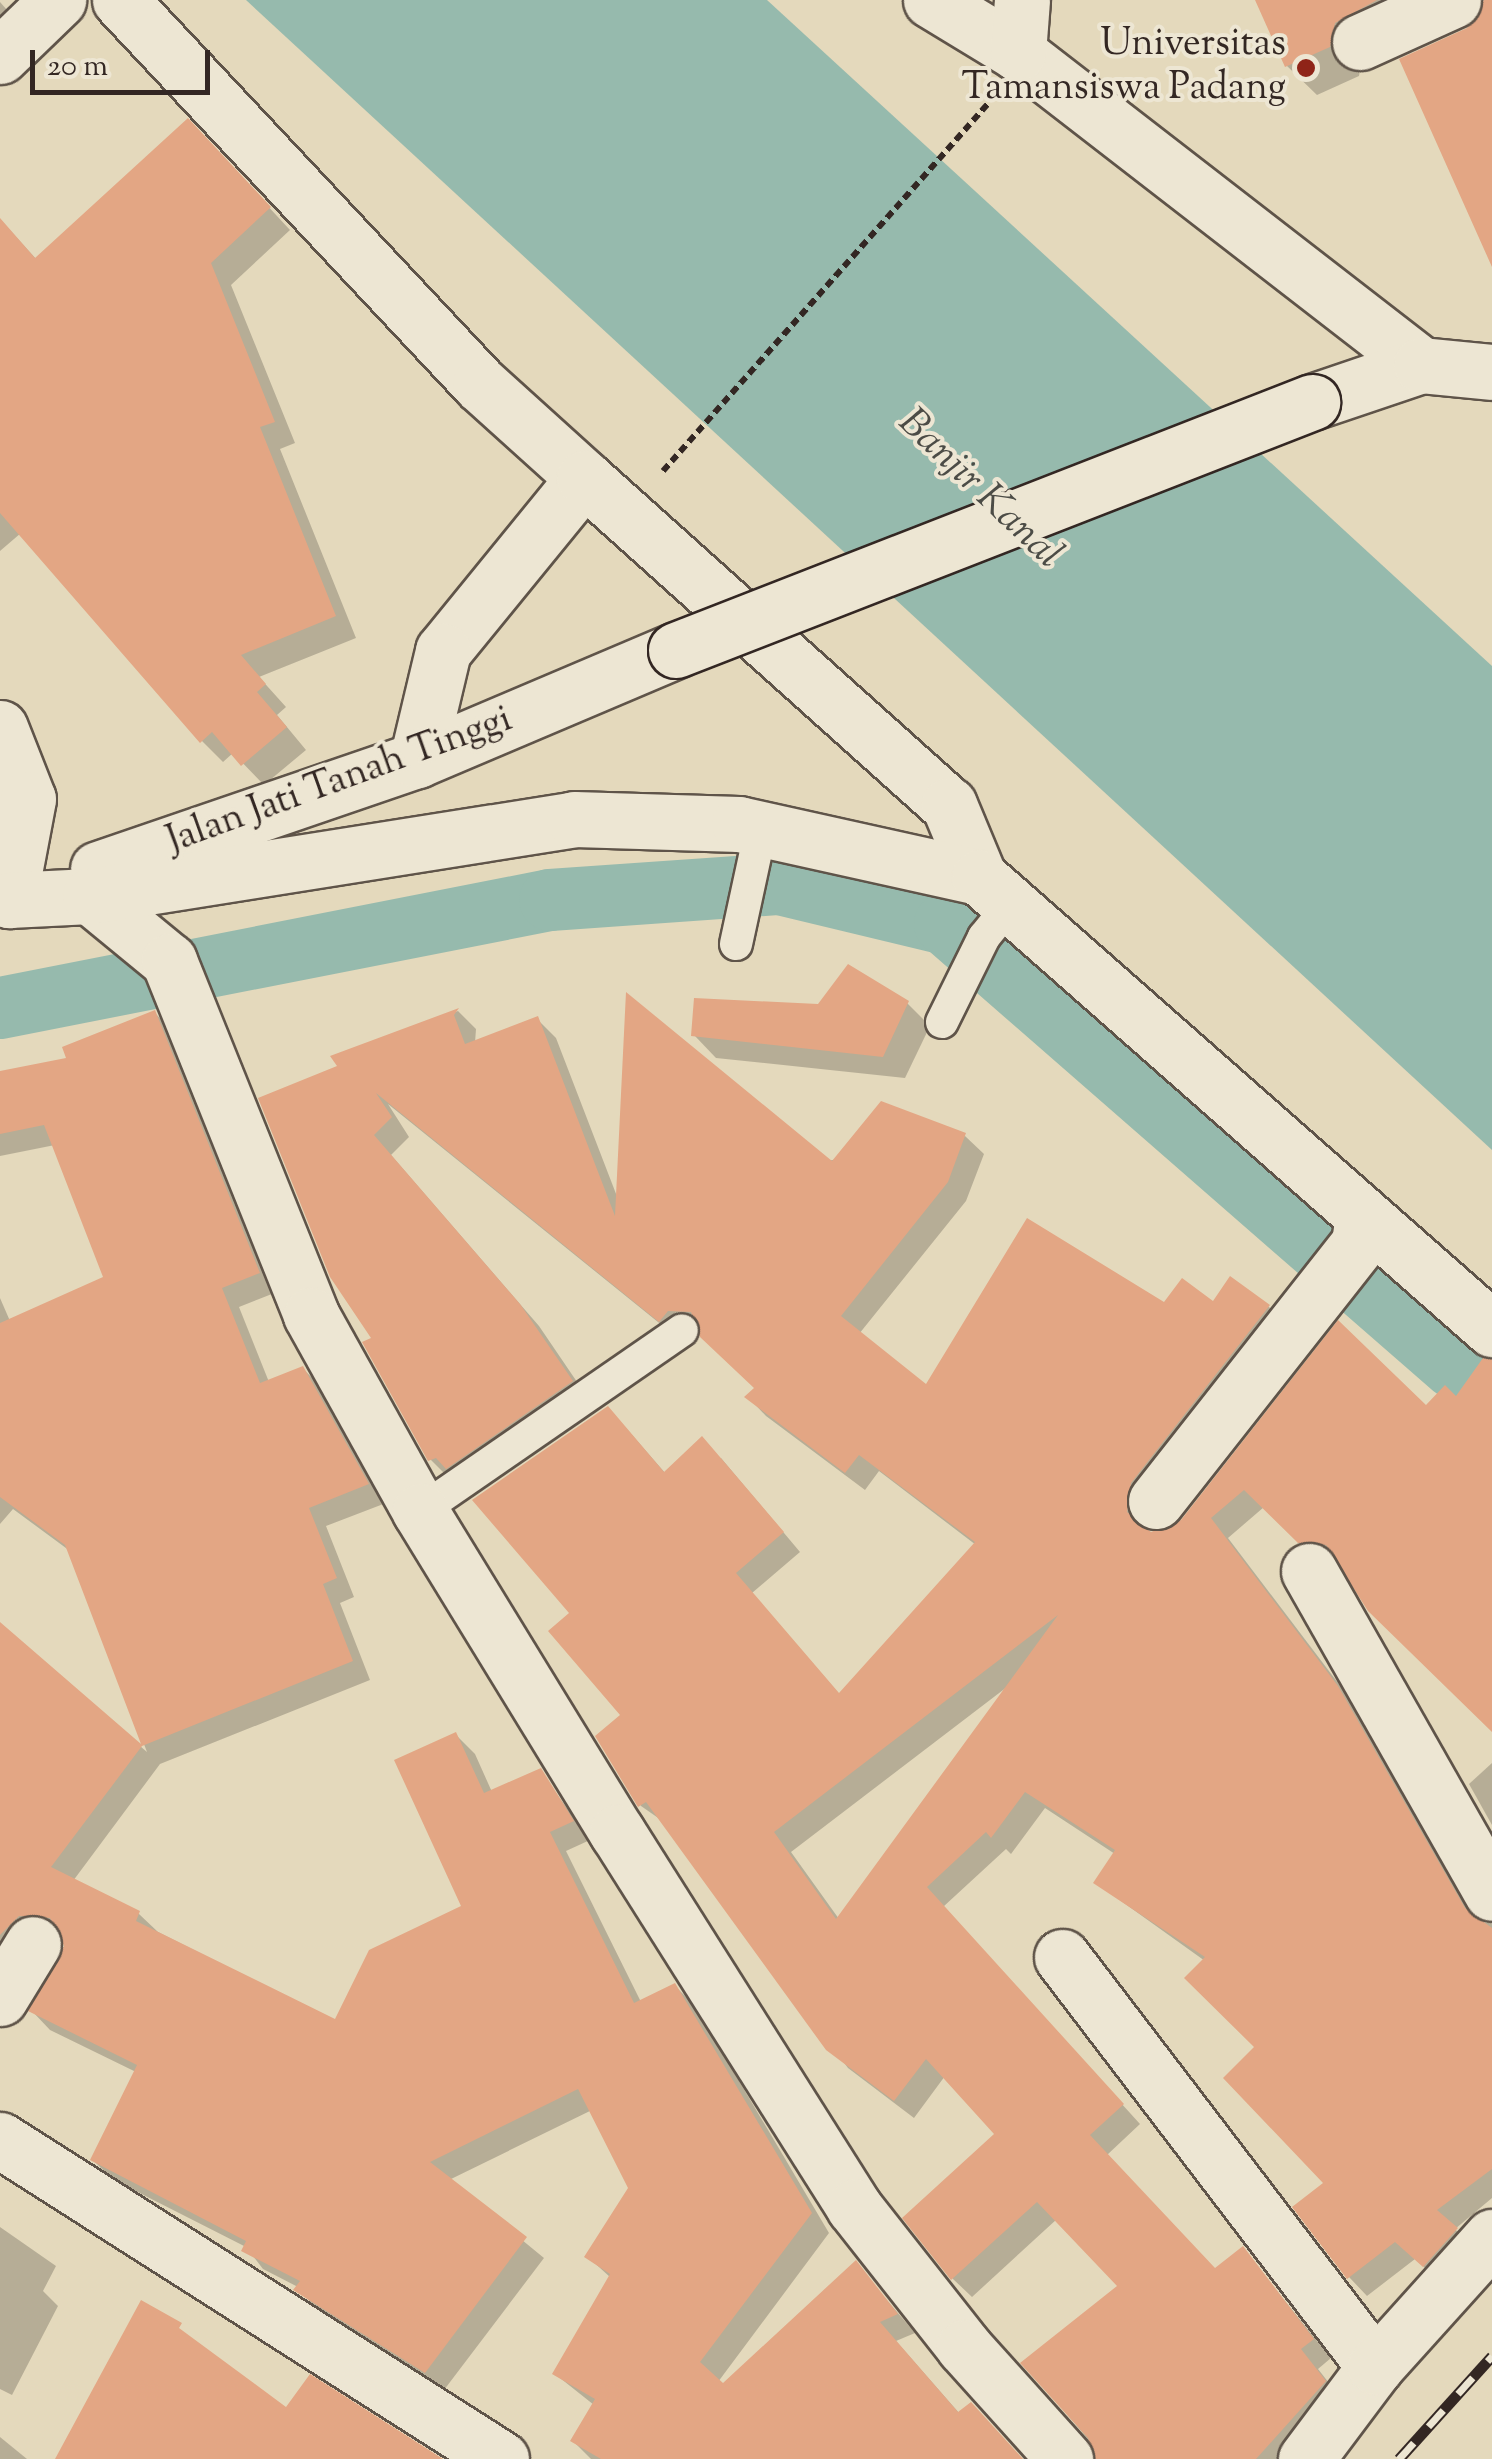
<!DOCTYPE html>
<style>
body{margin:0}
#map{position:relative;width:1492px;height:2459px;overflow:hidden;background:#e4d9bc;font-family:"Sorts Mill Goudy",serif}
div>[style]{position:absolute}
.water>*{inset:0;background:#96baad}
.shadow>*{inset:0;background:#0003}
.canal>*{height:62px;margin:-31px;padding:0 31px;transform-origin:31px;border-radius:31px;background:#96baad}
.building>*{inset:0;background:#e3a684}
.path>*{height:6px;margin-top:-3px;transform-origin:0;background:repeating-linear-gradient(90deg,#332723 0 8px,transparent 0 13px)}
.roads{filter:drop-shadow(2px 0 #5f5449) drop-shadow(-2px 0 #5f5449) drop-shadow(0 2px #5f5449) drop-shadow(0 -2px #5f5449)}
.lane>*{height:32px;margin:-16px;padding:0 16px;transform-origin:16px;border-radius:16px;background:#ede6d3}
.street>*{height:55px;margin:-27.5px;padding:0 27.5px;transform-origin:27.5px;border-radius:27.5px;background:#ede6d3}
.secondary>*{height:55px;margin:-27.5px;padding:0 27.5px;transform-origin:27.5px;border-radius:27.5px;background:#ede6d3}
.rail>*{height:11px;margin-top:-5.5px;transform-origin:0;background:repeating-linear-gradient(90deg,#ede6d3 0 22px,#332723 0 44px);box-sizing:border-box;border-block:2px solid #332723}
.bridges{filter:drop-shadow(2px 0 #332723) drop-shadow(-2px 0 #332723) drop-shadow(0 2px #332723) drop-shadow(0 -2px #332723)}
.secondary-bridge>*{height:55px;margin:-27.5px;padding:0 27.5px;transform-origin:27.5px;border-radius:27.5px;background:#ede6d3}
.dots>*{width:28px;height:28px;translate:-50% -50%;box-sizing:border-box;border:5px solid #ede6d3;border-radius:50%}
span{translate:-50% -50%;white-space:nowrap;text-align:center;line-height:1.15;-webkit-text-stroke:8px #ede6d3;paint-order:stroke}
.poi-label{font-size:38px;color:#332723}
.right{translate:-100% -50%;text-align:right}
.street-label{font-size:38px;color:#332723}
.water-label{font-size:40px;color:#4c4c46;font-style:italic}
.scale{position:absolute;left:30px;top:50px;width:180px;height:45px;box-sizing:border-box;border:5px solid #332723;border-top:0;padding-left:12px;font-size:30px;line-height:35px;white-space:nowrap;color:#332723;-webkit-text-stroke:8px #ede6d3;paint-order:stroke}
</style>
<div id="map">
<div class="water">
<div style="clip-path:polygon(246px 0,767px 0,1492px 666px,1492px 1150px)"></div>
</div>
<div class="shadow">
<div style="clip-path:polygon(1257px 0,1481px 0,1377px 42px,1363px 54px,1359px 76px,1317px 95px,1287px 66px)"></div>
<div style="clip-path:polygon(0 2px,15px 19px,0 33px)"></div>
<div style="clip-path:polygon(209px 143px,290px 230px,231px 285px,295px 443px,280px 449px,356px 638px,259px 677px,286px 707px,277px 715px,306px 750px,264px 785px,233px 753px,223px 762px,202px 741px,21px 533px,0 551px,0 219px,37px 260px)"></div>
<div style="clip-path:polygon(907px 1003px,930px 1026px,905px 1078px,716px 1058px,694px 1035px,819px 1007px)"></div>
<div style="clip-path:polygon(evenodd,458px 1011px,476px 1029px,475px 1043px,537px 1019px,556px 1038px,618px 1199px,965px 1136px,984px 1154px,966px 1201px,859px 1334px,926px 1388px,1165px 1306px,1214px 1304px,1231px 1280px,1269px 1307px,1287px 1326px,1149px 1502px,1145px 1530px,1150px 1535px,1182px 1522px,1339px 1324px,1426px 1409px,1457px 1400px,1492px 1359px,1492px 1729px,1340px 1562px,1319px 1560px,1264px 1507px,1228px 1538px,1357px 1708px,1479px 1923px,1492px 1923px,1492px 2198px,1455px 2229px,1474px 2249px,1443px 2284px,1415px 2259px,1367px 2296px,1349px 2277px,1326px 2183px,1258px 2048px,1205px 1961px,1096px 1883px,1115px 1854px,1045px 1808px,1011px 1854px,1006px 1849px,943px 1907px,1140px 2124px,1107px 2155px,1216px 2271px,1243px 2249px,1331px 2358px,1318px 2369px,1343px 2401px,1294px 2459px,1097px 2459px,1098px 2451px,1024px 2363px,1120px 2287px,1057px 2219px,972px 2297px,953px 2279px,906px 2218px,997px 2134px,945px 2076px,914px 2118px,848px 2068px,664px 1822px,641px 1806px,598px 1737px,624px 1715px,573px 1613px,626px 1428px,666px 1474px,721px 1458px,800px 1552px,752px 1593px,840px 1695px,976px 1545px,879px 1471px,865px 1490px,766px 1416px,748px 1397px,757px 1389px,700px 1330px,679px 1339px,388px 1104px,409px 1137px,391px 1155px,539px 1326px,590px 1401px,449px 1478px,430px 1459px,375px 1339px,341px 1067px,334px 1058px,458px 1011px,1007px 1687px,839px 1919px,791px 1852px,1007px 1687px)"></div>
<div style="clip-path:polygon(155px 1013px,173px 1032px,277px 1292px,239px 1307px,269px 1382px,303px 1369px,322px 1387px,386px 1503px,326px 1526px,354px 1597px,340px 1603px,370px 1680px,160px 1764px,73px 1881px,139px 1914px,158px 1932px,336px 2022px,464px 1907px,456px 1735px,475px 1754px,492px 1792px,540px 1771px,590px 1840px,566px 1851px,641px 2002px,675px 1986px,694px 2005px,829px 2233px,718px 2382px,723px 2386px,856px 2264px,915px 2333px,896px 2341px,960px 2414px,1022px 2459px,591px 2459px,573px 2441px,594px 2405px,555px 2374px,611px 2278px,587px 2256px,631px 2188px,592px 2110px,449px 2180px,544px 2258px,444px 2390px,315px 2308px,298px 2287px,263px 2269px,246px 2247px,112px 2179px,93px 2160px,136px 2072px,50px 2030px,32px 2011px,67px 1944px,62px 1935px,38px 1934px,0 1988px,0 1626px,147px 1752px,70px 1551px,13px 1509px,0 1524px,0 1298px,10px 1321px,107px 1279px,55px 1145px,0 1156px,0 1075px,70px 1060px)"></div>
<div style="clip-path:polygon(1492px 1763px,1492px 1825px,1469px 1784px)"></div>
<div style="clip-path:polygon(0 2227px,56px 2266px,43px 2291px,58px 2306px,12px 2395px,0 2389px)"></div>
<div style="clip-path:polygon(0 2437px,27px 2459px,0 2459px)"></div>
</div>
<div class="canal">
<div style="left:0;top:1008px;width:561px;rotate:-11.11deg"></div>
<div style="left:550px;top:900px;width:231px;rotate:-4deg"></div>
<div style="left:780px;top:884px;width:170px;rotate:13.6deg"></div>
<div style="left:945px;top:924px;width:675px;rotate:41.1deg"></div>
</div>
<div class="building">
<div style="clip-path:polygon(1255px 0,1377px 0,1335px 23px,1330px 47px,1285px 67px)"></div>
<div style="clip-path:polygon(1484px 0,1492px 0,1492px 267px,1399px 59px,1467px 28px)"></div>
<div style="clip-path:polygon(188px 118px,271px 207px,211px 263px,275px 422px,260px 427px,336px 616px,241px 655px,266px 684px,257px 692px,287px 727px,241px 766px,212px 732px,200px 743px,0 513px,0 218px,35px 258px)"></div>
<div style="clip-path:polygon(848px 964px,909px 1001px,883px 1057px,691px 1036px,694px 998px,818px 1004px)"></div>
<div style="clip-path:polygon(evenodd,626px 992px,832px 1161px,881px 1101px,966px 1133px,948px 1182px,841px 1316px,926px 1384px,1027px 1218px,1164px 1302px,1182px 1278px,1213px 1301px,1230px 1276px,1270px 1305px,1131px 1483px,1127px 1512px,1151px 1532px,1181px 1520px,1338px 1320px,1426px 1405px,1445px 1385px,1456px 1396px,1483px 1358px,1492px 1359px,1492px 1732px,1368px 1611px,1326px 1545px,1298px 1543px,1244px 1490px,1211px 1518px,1338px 1686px,1465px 1908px,1492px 1928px,1492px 2169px,1437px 2210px,1458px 2228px,1423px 2267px,1395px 2242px,1347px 2279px,1292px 2207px,1323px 2183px,1223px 2078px,1254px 2047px,1184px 1978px,1205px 1957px,1093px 1883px,1115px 1850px,1025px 1792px,991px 1838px,986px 1832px,927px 1887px,1124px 2104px,1090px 2135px,1215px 2268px,1243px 2246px,1314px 2339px,1301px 2349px,1326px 2381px,1256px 2459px,1095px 2459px,1088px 2438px,1020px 2363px,1117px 2286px,1037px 2202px,951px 2280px,902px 2218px,994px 2134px,926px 2059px,894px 2101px,826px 2050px,646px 1802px,638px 1807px,595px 1736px,620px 1715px,548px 1631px,569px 1613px,472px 1500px,608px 1406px,664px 1472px,702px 1436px,784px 1532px,736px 1573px,839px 1693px,975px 1542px,859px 1455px,845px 1473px,744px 1397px,754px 1388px,700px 1337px,691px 1312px,668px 1311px,659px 1322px,376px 1093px,392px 1117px,374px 1135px,520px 1304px,573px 1381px,446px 1469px,436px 1458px,428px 1461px,362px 1342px,371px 1338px,330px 1277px,258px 1098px,337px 1066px,330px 1056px,459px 1008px,454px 1015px,465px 1044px,538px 1016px,615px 1216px,626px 992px,1058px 1615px,836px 1919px,774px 1832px,1058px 1615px)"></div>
<div style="clip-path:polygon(155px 1010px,260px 1273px,222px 1288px,260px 1383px,303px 1366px,369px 1484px,309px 1508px,337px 1578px,323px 1584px,353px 1661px,142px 1746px,51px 1867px,140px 1911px,136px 1921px,335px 2019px,369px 1950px,461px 1906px,394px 1760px,456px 1732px,484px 1793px,541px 1768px,574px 1821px,550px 1832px,634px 2003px,675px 1983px,812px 2213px,700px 2362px,723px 2383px,856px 2260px,898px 2314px,880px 2322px,958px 2412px,971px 2402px,1023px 2459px,601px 2459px,570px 2441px,595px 2399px,552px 2374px,610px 2274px,584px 2257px,628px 2188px,578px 2089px,430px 2162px,527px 2237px,425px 2373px,293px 2290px,300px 2281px,241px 2251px,246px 2241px,90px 2160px,137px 2065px,28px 2011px,64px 1946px,50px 1918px,19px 1916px,0 1935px,0 1622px,141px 1744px,65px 1545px,0 1497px,0 1323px,103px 1277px,44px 1125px,0 1134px,0 1071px,66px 1058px,62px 1047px)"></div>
<div style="clip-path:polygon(141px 2300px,182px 2323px,179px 2328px,286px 2407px,310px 2374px,443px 2459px,55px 2459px)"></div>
</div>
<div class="path">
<div style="left:663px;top:471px;width:492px;rotate:-48.5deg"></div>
</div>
<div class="roads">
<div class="lane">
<div style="left:736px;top:944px;width:99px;rotate:-77.8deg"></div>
<div style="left:757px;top:847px;width:29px;rotate:-128deg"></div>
<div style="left:942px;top:1022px;width:95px;rotate:-63.7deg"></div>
<div style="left:984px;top:937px;width:41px;rotate:-50.9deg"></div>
<div style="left:420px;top:1511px;width:318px;rotate:-34.6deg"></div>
</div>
<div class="street">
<div style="left:120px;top:0;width:526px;rotate:46.85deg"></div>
<div style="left:480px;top:384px;width:140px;rotate:42.1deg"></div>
<div style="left:584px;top:478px;width:223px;rotate:129.2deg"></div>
<div style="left:443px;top:651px;width:112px;rotate:103.4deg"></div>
<div style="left:931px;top:0;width:102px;rotate:31.3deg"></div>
<div style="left:1018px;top:53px;width:510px;rotate:37.75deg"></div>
<div style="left:1360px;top:42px;width:102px;rotate:-24.3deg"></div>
<div style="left:1018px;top:53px;width:53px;rotate:-85.7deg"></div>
<div style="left:0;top:56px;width:81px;rotate:-44deg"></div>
<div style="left:584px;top:478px;width:490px;rotate:41.9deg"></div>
<div style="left:949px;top:805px;width:78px;rotate:67.4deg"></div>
<div style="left:0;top:728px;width:76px;rotate:68.5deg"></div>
<div style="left:28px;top:799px;width:103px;rotate:100.7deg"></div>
<div style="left:90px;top:896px;width:102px;rotate:39.4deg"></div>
<div style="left:169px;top:961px;width:381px;rotate:68.1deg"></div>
<div style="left:311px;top:1315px;width:224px;rotate:60.9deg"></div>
<div style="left:420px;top:1511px;width:377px;rotate:58.5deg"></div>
<div style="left:617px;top:1832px;width:444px;rotate:57.7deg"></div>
<div style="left:854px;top:2207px;width:178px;rotate:51.8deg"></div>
<div style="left:964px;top:2347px;width:151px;rotate:48deg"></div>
<div style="left:1156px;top:1501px;width:328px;rotate:-51.8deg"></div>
<div style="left:1359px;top:1243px;width:27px;rotate:-82deg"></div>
<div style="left:1309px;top:1571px;width:370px;rotate:60.4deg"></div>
<div style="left:1062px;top:1957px;width:516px;rotate:52.64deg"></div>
<div style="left:0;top:1998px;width:63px;rotate:-58.6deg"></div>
<div style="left:0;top:2140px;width:594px;rotate:32.49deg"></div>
<div style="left:1306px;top:2459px;width:115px;rotate:-53.1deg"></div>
<div style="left:1375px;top:2367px;width:175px;rotate:-48deg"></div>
</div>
<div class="secondary">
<div style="left:1312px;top:402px;width:115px;rotate:-18.7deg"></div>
<div style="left:1421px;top:365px;width:71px;rotate:5.6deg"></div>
<div style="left:98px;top:869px;width:337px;rotate:-18.9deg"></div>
<div style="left:417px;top:760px;width:281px;rotate:-23deg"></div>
<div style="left:9px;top:900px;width:81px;rotate:-2.8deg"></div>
<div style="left:90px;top:896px;width:490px;rotate:-9deg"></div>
<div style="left:574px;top:819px;width:165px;rotate:1.7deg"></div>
<div style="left:739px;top:824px;width:246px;rotate:12.5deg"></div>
<div style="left:979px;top:877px;width:684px;rotate:41.38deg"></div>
</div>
</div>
<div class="rail">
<div style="left:1399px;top:2459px;width:139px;rotate:-47.9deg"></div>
</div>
<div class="bridges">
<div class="secondary-bridge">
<div style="left:676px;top:650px;width:683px;rotate:-21.3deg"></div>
</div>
</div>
<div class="dots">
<div style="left:1306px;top:68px;background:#8f2418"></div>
</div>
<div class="poi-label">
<span class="right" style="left:1286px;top:68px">Universitas<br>Tamansiswa Padang</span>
</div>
<div class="street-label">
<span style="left:340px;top:782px;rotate:-20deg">Jalan Jati Tanah Tinggi</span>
</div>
<div class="water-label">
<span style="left:979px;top:490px;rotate:44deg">Banjir Kanal</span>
</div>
<div class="scale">20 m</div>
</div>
